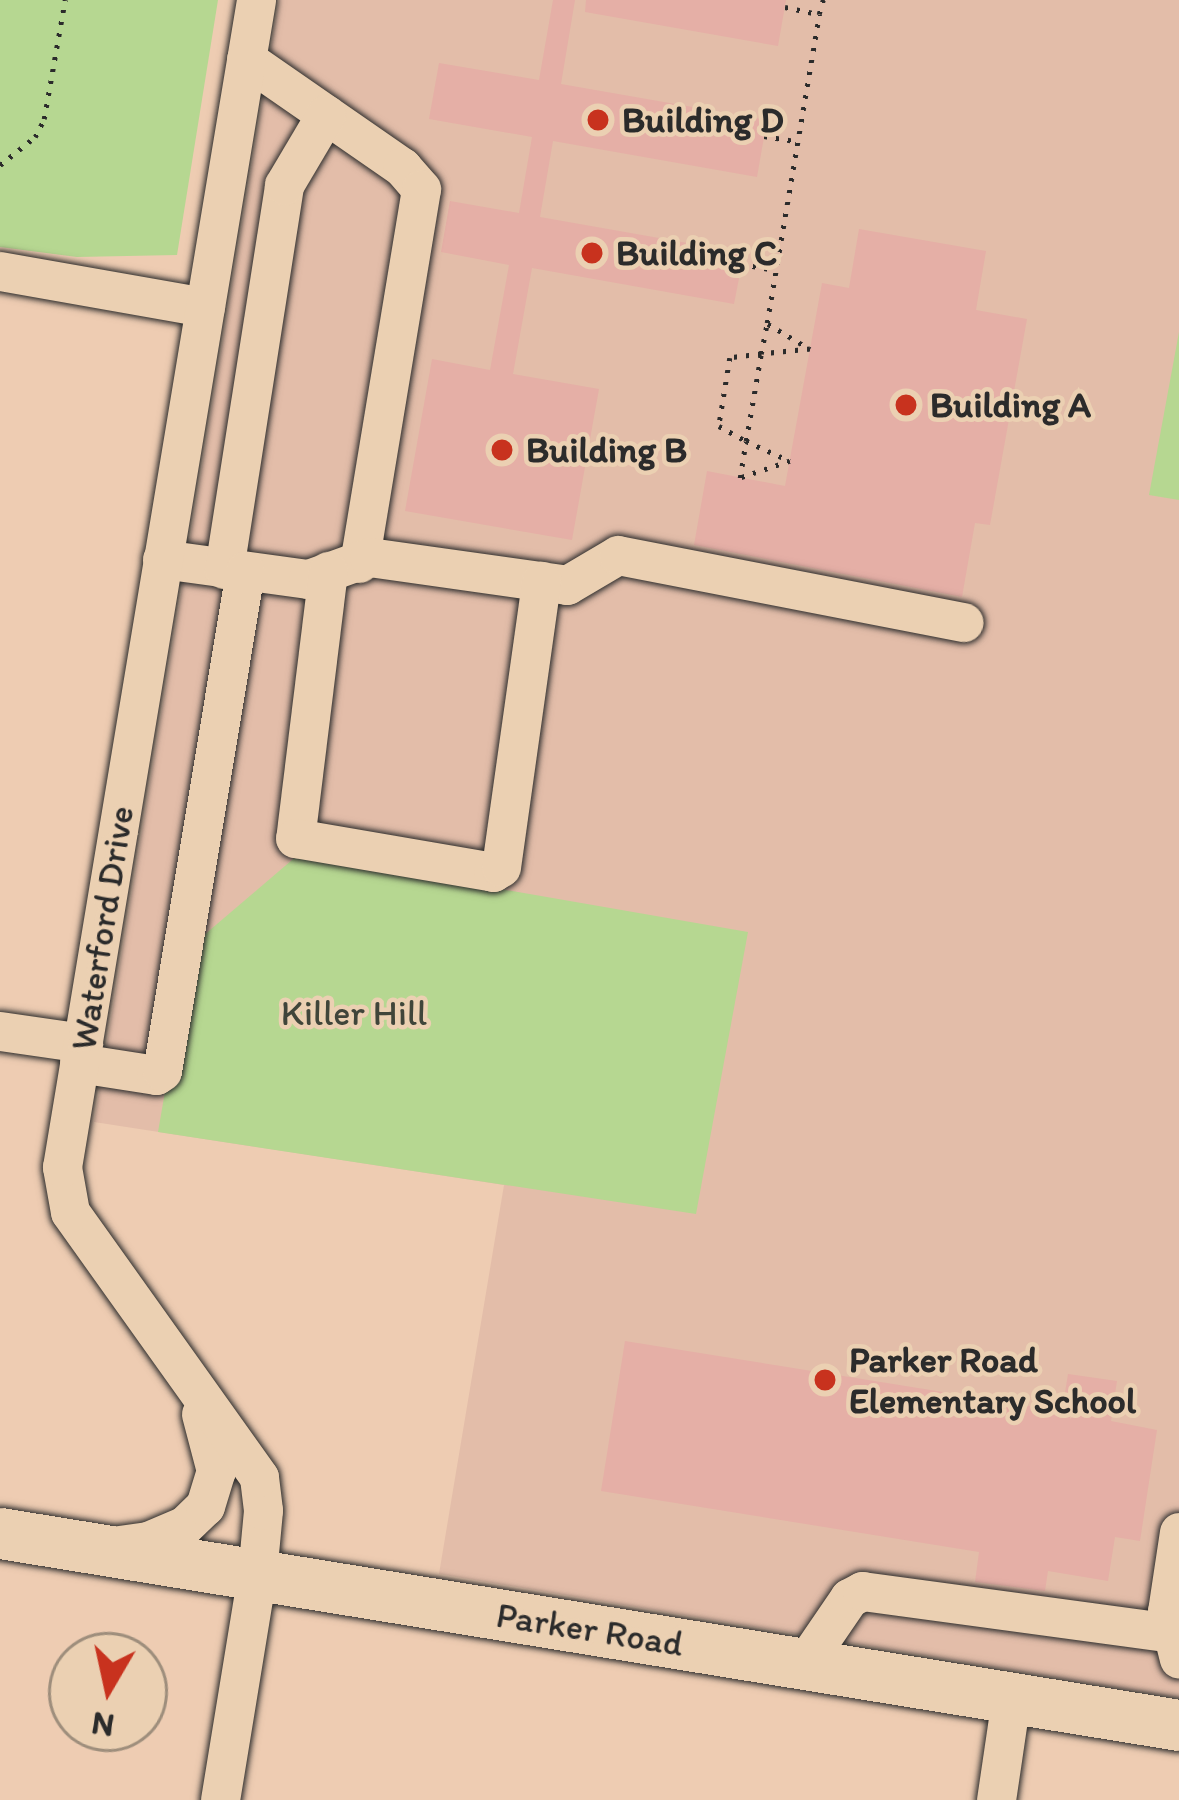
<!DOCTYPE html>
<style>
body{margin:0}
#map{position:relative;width:1179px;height:1800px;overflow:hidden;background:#eeccb2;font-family:Itim,sans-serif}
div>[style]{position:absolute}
.built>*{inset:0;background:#e3bda9}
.green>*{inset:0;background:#b6d791}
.building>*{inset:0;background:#e5afa6}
.path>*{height:4.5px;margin-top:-2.25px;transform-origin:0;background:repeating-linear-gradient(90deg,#2b2b2b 0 3px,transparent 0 12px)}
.roads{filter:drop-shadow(0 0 3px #2b2b2b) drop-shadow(0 0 3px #2b2b2b)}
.minor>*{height:39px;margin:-19.5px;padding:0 19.5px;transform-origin:19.5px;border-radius:19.5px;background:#ebd0b2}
.major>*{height:51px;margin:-25.5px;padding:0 25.5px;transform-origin:25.5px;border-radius:25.5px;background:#ebd0b2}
.dots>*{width:33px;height:33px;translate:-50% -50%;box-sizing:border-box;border:6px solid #ebd0b2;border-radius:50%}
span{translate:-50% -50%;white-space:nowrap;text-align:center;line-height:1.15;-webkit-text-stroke:9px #ebd0b2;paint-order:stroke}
.poi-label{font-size:36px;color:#2b2b2b;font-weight:700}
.left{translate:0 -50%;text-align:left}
.street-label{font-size:36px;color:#2b2b2b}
.park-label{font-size:36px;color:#40453a}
.north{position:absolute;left:48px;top:1632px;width:120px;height:120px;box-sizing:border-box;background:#ebd0b2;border:3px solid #9e8e7c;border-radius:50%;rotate:189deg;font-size:33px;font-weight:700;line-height:48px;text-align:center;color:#2b2b2b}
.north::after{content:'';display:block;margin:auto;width:42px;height:54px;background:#c8321e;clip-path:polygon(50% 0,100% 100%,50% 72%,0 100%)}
</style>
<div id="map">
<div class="built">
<div style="clip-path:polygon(279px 0,1179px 0,1179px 1698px,439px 1574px,504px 1185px,94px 1122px)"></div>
</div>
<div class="green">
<div style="clip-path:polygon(0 0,218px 0,177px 255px,77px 257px,0 247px)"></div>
<div style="clip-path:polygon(1179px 332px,1179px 500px,1149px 495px)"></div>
<div style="clip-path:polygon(299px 854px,748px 932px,696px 1214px,158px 1132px,190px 947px)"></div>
</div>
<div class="building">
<div style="clip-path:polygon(553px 0,575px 0,561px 84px,767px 120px,757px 177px,553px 141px,540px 217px,744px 253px,734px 304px,532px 268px,513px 374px,599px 389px,572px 540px,405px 511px,432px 359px,490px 370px,509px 265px,441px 252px,450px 201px,519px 213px,532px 137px,429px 119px,439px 63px,539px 80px)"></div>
<div style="clip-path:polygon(586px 0,786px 0,778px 46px,585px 12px)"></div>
<div style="clip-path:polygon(859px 229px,986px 251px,976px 310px,1027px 319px,990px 525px,975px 523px,962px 597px,694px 545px,707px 471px,785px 486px,822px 283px,849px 288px)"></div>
<div style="clip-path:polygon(625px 1341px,1062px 1411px,1068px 1374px,1117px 1381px,1111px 1421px,1157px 1430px,1140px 1541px,1115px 1537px,1108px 1581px,1048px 1571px,1045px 1591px,975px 1582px,979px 1552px,601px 1491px)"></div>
</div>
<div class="path">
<div style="left:785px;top:7px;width:35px;rotate:12deg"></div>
<div style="left:764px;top:136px;width:33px;rotate:9deg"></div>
<div style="left:0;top:165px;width:45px;rotate:-38.7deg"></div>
<div style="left:35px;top:137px;width:20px;rotate:-63deg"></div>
<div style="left:44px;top:119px;width:121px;rotate:-80deg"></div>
<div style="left:741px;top:264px;width:35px;rotate:10deg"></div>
<div style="left:768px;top:324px;width:49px;rotate:30.8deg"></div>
<div style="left:810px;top:349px;width:49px;rotate:174.2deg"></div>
<div style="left:761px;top:354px;width:31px;rotate:173deg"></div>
<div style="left:730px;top:358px;width:69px;rotate:99.2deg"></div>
<div style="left:719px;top:426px;width:31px;rotate:29deg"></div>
<div style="left:746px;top:441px;width:48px;rotate:24.4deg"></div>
<div style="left:790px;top:461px;width:53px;rotate:161.2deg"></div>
<div style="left:740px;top:478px;width:37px;rotate:-81deg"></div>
<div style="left:746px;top:441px;width:88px;rotate:-80.2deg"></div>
<div style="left:761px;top:354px;width:32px;rotate:-79deg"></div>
<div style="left:767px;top:323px;width:313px;rotate:-80.4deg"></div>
<div style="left:819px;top:14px;width:15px;rotate:-74deg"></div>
</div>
<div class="roads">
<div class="minor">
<div style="left:246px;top:59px;width:190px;rotate:34.7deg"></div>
<div style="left:402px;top:167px;width:29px;rotate:49deg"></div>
<div style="left:421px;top:189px;width:379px;rotate:99.4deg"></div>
<div style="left:0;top:271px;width:208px;rotate:10deg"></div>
<div style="left:162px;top:559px;width:147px;rotate:7.8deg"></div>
<div style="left:308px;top:579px;width:65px;rotate:-19.8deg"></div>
<div style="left:369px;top:557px;width:200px;rotate:8deg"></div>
<div style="left:567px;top:585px;width:59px;rotate:-30.5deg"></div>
<div style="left:618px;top:555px;width:352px;rotate:11deg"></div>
<div style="left:224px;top:569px;width:389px;rotate:-81.1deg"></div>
<div style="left:284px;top:185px;width:82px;rotate:-59.4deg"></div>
<div style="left:328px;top:571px;width:269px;rotate:97deg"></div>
<div style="left:295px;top:838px;width:201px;rotate:9.7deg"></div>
<div style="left:493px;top:872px;width:9px;rotate:-32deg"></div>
<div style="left:501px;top:867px;width:289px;rotate:-82deg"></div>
<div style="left:0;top:1031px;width:84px;rotate:8.2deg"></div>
<div style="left:79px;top:1063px;width:78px;rotate:8.9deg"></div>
<div style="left:156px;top:1075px;width:7px;rotate:-34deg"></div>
<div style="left:162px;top:1071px;width:507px;rotate:-80.57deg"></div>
<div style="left:1179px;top:1532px;width:80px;rotate:98.6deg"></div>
<div style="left:1167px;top:1611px;width:49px;rotate:76deg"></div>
<div style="left:112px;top:1546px;width:36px;rotate:-8deg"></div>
<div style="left:148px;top:1541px;width:39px;rotate:-23deg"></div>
<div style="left:184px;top:1526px;width:29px;rotate:-44deg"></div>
<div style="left:205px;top:1506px;width:37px;rotate:-73deg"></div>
<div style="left:216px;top:1471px;width:59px;rotate:-104.7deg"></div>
<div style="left:804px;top:1664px;width:80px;rotate:-55.7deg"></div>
<div style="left:849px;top:1598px;width:15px;rotate:-28deg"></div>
<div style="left:862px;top:1591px;width:315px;rotate:7.7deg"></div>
<div style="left:220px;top:1800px;width:229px;rotate:-80.7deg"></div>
<div style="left:257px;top:1574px;width:64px;rotate:-84.6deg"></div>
<div style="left:263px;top:1510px;width:33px;rotate:-97deg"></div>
<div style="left:259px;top:1477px;width:325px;rotate:-125.5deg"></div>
<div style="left:70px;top:1212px;width:46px;rotate:-100.1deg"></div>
<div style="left:62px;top:1167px;width:1183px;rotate:-80.56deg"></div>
<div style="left:996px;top:1800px;width:103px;rotate:-81.6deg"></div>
</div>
<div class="major">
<div style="left:0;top:1533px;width:1195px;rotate:9.25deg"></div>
</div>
</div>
<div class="dots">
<div style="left:598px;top:120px;background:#c8321e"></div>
<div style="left:592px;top:253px;background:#c8321e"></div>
<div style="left:906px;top:405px;background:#c8321e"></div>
<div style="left:502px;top:450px;background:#c8321e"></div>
<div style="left:825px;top:1380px;background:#c8321e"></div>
</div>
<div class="poi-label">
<span class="left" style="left:622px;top:120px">Building D</span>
<span class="left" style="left:616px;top:253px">Building C</span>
<span class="left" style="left:930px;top:405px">Building A</span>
<span class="left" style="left:526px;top:450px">Building B</span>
<span class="left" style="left:849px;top:1380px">Parker Road<br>Elementary School</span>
</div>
<div class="street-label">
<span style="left:102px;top:928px;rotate:-81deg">Waterford Drive</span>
<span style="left:590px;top:1629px;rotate:9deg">Parker Road</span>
</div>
<div class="park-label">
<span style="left:354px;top:1013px">Killer Hill</span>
</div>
<div class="north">N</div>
</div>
